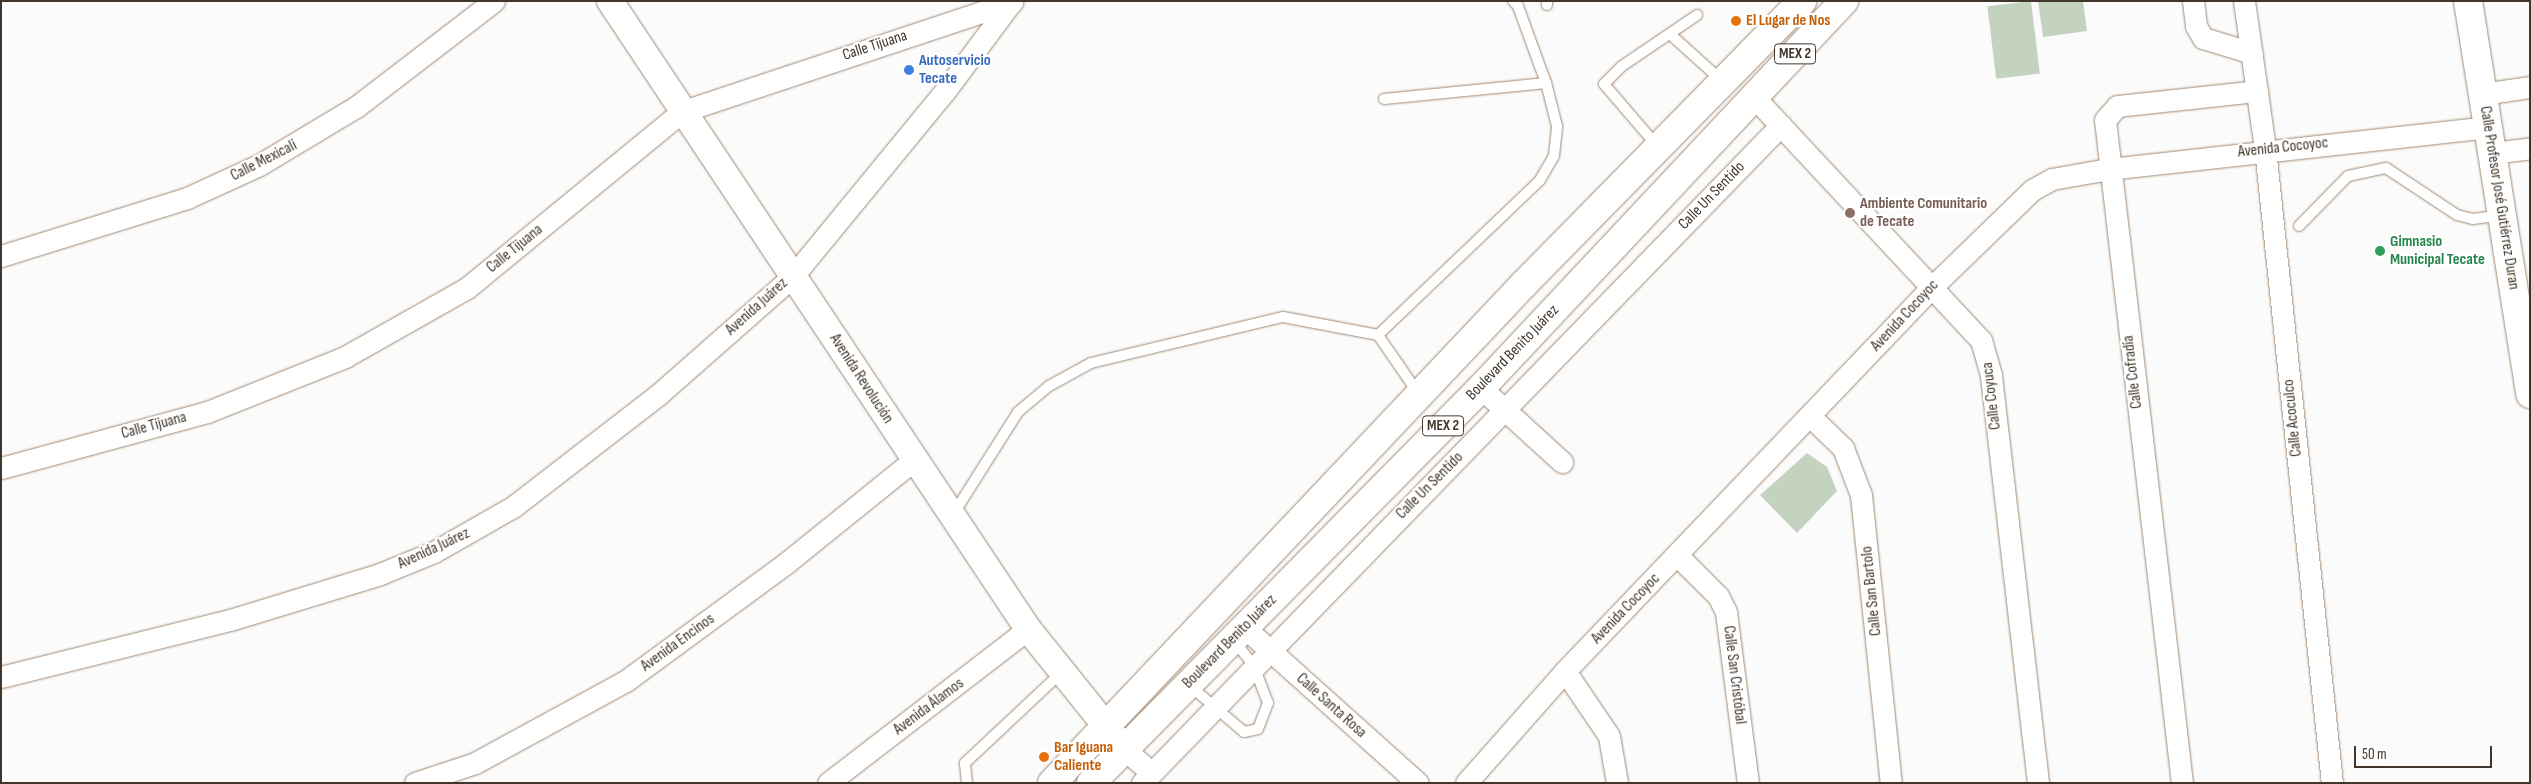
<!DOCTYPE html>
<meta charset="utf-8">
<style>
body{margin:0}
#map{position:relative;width:2531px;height:784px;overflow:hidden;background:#fbfbfb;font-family:"Sofia Sans Condensed",sans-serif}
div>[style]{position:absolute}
.green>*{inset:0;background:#c3d3c0;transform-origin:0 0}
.roads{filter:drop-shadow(0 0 1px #a18770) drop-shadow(0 0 1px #a18770)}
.service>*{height:10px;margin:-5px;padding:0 5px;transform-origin:5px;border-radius:5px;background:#fff}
.minor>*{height:21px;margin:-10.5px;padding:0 10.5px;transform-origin:10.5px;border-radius:10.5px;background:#fff}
.tertiary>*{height:26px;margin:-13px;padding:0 13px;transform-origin:13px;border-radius:13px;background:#fff}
.secondary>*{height:28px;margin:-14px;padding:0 14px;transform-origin:14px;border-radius:14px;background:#fff}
.primary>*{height:28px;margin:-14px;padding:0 14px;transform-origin:14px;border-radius:14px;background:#fff}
.dots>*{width:14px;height:14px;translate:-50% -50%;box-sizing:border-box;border:2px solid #fff;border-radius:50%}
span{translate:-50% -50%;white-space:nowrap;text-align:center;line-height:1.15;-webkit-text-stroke:4.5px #fff;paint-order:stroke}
.shield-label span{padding:1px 4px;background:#fff;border:1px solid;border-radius:4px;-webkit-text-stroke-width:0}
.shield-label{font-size:15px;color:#41362b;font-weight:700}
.food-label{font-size:16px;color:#c56008;font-weight:700}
.left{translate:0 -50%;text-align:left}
.street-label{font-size:16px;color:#41362b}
.shop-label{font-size:16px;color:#366cbe;font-weight:700}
.education-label{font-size:16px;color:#785e54;font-weight:700}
.leisure-label{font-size:16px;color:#27864d;font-weight:700}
.frame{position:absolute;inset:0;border:2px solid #41362b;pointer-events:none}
.scale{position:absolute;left:2354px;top:746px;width:138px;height:22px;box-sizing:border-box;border:2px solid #41362b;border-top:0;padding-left:6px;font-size:15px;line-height:18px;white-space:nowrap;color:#41362b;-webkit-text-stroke:4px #fff;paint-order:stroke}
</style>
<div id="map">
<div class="green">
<div style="left:2031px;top:1px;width:73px;height:44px;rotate:83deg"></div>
<div style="clip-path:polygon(2038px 1px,2083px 1px,2087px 31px,2043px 37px)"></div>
<div style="clip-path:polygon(1807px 453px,1827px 467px,1837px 491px,1797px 533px,1760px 495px)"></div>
</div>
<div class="roads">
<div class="service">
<div style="left:1547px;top:5px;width:4px;rotate:-90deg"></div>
<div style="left:1670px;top:34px;width:69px;rotate:42deg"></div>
<div style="left:1384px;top:99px;width:163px;rotate:-5.6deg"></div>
<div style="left:1658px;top:147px;width:83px;rotate:-130.6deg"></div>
<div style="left:1604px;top:84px;width:25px;rotate:-45deg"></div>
<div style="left:1622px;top:66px;width:91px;rotate:-34.2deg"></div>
<div style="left:2299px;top:226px;width:70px;rotate:-45.6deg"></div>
<div style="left:2348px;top:176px;width:39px;rotate:-12deg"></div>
<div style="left:2386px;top:168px;width:85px;rotate:33.5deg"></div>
<div style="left:2457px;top:215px;width:16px;rotate:14deg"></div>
<div style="left:2473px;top:219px;width:28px;rotate:-8deg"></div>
<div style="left:1378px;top:335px;width:224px;rotate:-43.7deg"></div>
<div style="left:1540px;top:180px;width:28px;rotate:-60deg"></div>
<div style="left:1554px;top:156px;width:30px;rotate:-84deg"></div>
<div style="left:1557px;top:126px;width:44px;rotate:-104.3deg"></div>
<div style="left:1546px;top:83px;width:82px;rotate:-110deg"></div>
<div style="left:1518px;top:6px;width:7px;rotate:-135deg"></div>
<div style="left:954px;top:513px;width:120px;rotate:-57.6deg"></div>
<div style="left:1018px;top:412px;width:40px;rotate:-40deg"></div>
<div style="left:1049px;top:386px;width:48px;rotate:-28.7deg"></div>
<div style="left:1091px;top:363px;width:197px;rotate:-13.5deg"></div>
<div style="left:1283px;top:317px;width:97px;rotate:10.7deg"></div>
<div style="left:1378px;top:335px;width:70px;rotate:55.4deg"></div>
<div style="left:1189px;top:685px;width:72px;rotate:40.5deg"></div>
<div style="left:1244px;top:732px;width:14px;rotate:-12deg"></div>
<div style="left:1258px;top:729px;width:28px;rotate:-69deg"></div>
<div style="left:1268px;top:703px;width:40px;rotate:-111deg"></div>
<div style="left:1254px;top:666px;width:33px;rotate:-128deg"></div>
<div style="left:967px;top:783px;width:20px;rotate:-96deg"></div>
<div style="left:965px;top:763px;width:132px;rotate:-43.2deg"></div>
</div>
<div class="minor">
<div style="left:2193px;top:1px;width:25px;rotate:83deg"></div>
<div style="left:2196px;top:26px;width:14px;rotate:60deg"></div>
<div style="left:2203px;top:38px;width:51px;rotate:17deg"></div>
<div style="left:2244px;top:1px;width:149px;rotate:81.9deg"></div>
<div style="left:2265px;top:149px;width:638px;rotate:83.97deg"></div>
<div style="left:2482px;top:94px;width:49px;rotate:-8.3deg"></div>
<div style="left:1755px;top:98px;width:331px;rotate:47deg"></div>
<div style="left:1981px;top:340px;width:37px;rotate:74deg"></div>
<div style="left:1991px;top:376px;width:410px;rotate:83.4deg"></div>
<div style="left:2492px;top:153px;width:38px;rotate:-7deg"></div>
<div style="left:1px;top:256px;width:195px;rotate:-17.3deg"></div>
<div style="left:187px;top:198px;width:79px;rotate:-24.6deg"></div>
<div style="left:259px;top:165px;width:113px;rotate:-30.9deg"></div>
<div style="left:356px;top:107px;width:174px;rotate:-37.5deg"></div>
<div style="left:1481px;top:388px;width:110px;rotate:42.4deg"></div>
<div style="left:1811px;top:417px;width:45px;rotate:44.1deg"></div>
<div style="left:1843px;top:448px;width:50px;rotate:69deg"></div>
<div style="left:1861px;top:495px;width:290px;rotate:84.1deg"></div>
<div style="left:1px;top:468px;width:213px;rotate:-15.2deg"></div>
<div style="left:207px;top:412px;width:149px;rotate:-21.7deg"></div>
<div style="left:345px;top:357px;width:140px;rotate:-29.5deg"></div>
<div style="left:467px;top:288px;width:277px;rotate:-39.4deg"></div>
<div style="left:681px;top:112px;width:349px;rotate:-18.4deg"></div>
<div style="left:1678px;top:556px;width:57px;rotate:45deg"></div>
<div style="left:1718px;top:596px;width:18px;rotate:63deg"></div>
<div style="left:1726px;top:612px;width:172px;rotate:82.7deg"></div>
<div style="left:1245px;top:628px;width:232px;rotate:41.9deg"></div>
<div style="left:1565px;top:671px;width:78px;rotate:55.9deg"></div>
<div style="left:1609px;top:736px;width:48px;rotate:80.3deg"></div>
<div style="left:1px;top:677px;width:236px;rotate:-14deg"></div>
<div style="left:230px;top:620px;width:157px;rotate:-17deg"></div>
<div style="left:380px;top:574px;width:58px;rotate:-22.2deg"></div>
<div style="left:434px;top:552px;width:91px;rotate:-29.7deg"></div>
<div style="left:513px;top:507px;width:183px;rotate:-37.7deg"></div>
<div style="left:658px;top:395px;width:180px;rotate:-41.4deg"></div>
<div style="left:793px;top:276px;width:239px;rotate:-50.6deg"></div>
<div style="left:945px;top:91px;width:112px;rotate:-53.3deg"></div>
<div style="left:1123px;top:748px;width:38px;rotate:41deg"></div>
<div style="left:415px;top:783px;width:63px;rotate:-18.4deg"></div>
<div style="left:475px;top:763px;width:173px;rotate:-28.6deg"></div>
<div style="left:627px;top:680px;width:196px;rotate:-36.3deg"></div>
<div style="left:785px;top:564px;width:166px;rotate:-38.9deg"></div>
<div style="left:828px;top:783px;width:252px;rotate:-37.6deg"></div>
<div style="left:1142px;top:783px;width:917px;rotate:-45.84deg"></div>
<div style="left:1466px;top:783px;width:149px;rotate:-48.5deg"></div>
<div style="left:1565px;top:671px;width:531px;rotate:-46.3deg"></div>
<div style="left:1932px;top:287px;width:139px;rotate:-44.1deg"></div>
<div style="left:2032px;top:190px;width:23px;rotate:-29deg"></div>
<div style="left:2052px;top:179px;width:58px;rotate:-10deg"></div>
<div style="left:2109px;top:169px;width:381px;rotate:-6.3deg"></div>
<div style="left:2182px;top:783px;width:667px;rotate:-96.62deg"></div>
<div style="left:2105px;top:120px;width:18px;rotate:-49deg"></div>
<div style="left:2117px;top:106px;width:141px;rotate:-6.1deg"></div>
</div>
<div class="tertiary">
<div style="left:610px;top:1px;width:754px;rotate:56.35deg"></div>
<div style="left:1028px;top:629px;width:145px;rotate:51.2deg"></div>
</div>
<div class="secondary">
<div style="left:2468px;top:1px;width:398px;rotate:81deg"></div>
</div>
<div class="primary">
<div style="left:1052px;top:783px;width:687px;rotate:-46.59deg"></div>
<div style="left:1524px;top:284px;width:397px;rotate:-45.5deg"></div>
<div style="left:1091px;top:783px;width:555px;rotate:-45.36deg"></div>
<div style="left:1481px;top:388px;width:531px;rotate:-46.83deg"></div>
</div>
</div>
<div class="dots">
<div style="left:1736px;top:21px;background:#e8710a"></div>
<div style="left:909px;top:70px;background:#3f7fe0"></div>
<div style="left:1850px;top:213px;background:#8d6e63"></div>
<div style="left:2380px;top:251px;background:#2e9e5b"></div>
<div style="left:1044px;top:757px;background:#e8710a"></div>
</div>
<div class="shield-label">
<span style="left:1795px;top:54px">MEX 2</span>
<span style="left:1443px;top:426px">MEX 2</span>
</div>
<div class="food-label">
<span class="left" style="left:1746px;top:21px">El Lugar de Nos</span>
<span class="left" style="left:1054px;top:757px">Bar Iguana<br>Caliente</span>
</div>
<div class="street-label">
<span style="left:875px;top:46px;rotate:-18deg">Calle Tijuana</span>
<span style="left:2283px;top:148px;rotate:-6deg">Avenida Cocoyoc</span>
<span style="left:264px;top:161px;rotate:-27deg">Calle Mexicali</span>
<span style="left:1712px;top:196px;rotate:-46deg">Calle Un Sentido</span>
<span style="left:2499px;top:198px;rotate:81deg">Calle Profesor José Gutiérrez Duran</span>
<span style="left:515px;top:249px;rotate:-39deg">Calle Tijuana</span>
<span style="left:757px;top:307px;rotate:-42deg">Avenida Juárez</span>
<span style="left:1905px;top:316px;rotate:-47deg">Avenida Cocoyoc</span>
<span style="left:1513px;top:353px;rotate:-46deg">Boulevard Benito Juárez</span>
<span style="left:2133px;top:372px;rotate:-97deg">Calle Cofradía</span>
<span style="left:861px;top:379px;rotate:57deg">Avenida Revolución</span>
<span style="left:1992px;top:396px;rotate:-97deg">Calle Coyuca</span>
<span style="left:2293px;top:418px;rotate:-96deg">Calle Acoculco</span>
<span style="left:154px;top:426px;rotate:-15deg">Calle Tijuana</span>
<span style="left:1430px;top:486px;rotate:-45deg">Calle Un Sentido</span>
<span style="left:434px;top:549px;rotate:-25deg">Avenida Juárez</span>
<span style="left:1872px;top:591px;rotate:-96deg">Calle San Bartolo</span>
<span style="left:1626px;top:609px;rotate:-46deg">Avenida Cocoyoc</span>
<span style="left:1230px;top:642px;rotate:-45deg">Boulevard Benito Juárez</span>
<span style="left:678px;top:643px;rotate:-36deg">Avenida Encinos</span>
<span style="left:1734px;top:675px;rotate:83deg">Calle San Cristóbal</span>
<span style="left:1331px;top:706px;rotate:42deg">Calle Santa Rosa</span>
<span style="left:929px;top:707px;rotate:-37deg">Avenida Álamos</span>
</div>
<div class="shop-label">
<span class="left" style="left:919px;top:70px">Autoservicio<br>Tecate</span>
</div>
<div class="education-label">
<span class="left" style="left:1860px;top:213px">Ambiente Comunitario<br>de Tecate</span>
</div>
<div class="leisure-label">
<span class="left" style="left:2390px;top:251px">Gimnasio<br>Municipal Tecate</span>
</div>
<div class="frame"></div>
<div class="scale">50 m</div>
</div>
